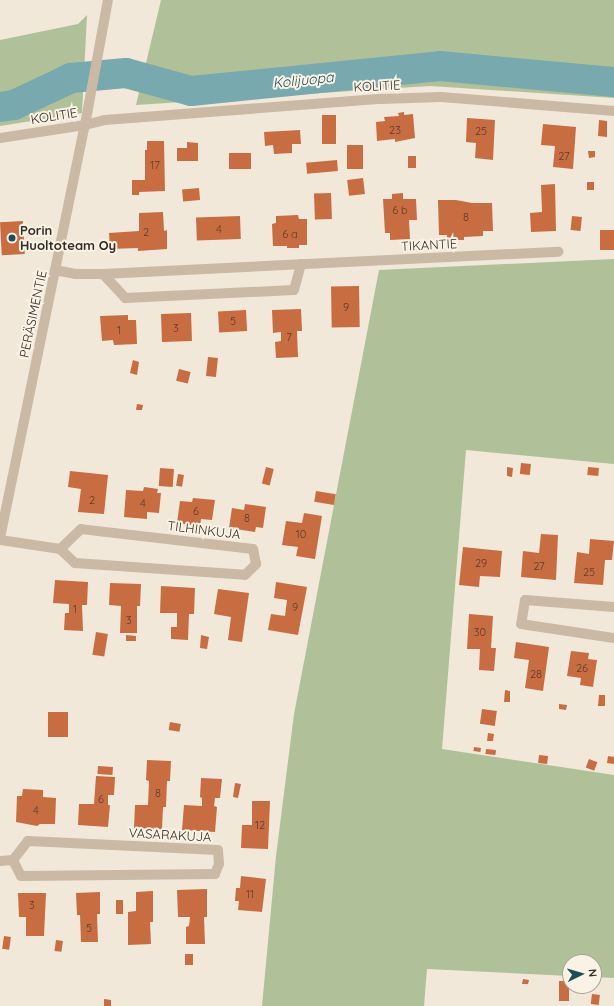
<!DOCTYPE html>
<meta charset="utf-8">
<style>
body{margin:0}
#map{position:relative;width:614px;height:1006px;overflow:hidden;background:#f2e8d9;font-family:Quicksand,sans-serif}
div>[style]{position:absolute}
.green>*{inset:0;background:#b0c199}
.river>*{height:30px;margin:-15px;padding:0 15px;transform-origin:15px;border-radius:15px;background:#78a9af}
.building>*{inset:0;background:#c86c41;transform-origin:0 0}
.street>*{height:10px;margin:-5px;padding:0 5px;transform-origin:5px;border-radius:5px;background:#cab9a5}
.dots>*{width:11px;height:11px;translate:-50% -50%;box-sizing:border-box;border:2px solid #f9f2e5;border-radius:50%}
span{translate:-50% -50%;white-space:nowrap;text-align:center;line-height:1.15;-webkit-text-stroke:4px #f9f2e5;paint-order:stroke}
.number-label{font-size:11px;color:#5a3c2d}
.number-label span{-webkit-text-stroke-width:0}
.street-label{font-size:13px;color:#352c26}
.poi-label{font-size:13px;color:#352c26;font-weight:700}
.left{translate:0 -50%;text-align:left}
.water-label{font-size:14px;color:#1b4f58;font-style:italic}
.north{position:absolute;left:562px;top:954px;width:40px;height:40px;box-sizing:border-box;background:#f9f2e5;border:1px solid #aba399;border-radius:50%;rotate:85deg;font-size:11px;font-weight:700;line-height:16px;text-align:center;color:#352c26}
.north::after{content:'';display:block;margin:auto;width:14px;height:18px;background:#1b4f58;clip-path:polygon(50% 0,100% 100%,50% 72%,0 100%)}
</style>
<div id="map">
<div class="green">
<div style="clip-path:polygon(161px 0,614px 0,614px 98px,430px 86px,136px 105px)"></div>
<div style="clip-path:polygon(87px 15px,82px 113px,0 126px,0 40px,78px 24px)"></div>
<div style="clip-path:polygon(614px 259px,614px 464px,466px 450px,442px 749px,614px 775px,614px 978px,594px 977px,594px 962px,570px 962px,570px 976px,427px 969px,424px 1006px,262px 1006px,276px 856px,294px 714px,379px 270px)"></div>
</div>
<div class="river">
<div style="left:0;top:107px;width:14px;rotate:-8deg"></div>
<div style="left:14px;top:105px;width:63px;rotate:-25.3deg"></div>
<div style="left:71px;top:78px;width:55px;rotate:-5.2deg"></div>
<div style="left:126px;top:73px;width:67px;rotate:15.5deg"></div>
<div style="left:191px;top:91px;width:250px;rotate:-5.7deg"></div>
<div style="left:440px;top:66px;width:175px;rotate:5.3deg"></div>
</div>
<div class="building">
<div style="clip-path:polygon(404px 112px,404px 115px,413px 114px,415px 138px,395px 142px,395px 139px,377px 141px,376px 122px,385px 121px,384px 117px,399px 116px,398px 113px)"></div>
<div style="left:322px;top:115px;width:14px;height:29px"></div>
<div style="clip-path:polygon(467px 118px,495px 120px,493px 160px,475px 158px,476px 143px,466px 142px)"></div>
<div style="clip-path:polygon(599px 120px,607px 121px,607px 137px,598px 136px)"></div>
<div style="clip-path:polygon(543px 124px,576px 127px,573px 169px,553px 167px,555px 146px,541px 145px)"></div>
<div style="clip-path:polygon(300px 130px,301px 144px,292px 144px,292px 153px,274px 154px,273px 145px,265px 146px,264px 132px)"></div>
<div style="clip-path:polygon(147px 141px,164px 141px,165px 191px,139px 192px,139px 195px,132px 195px,132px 180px,145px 180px,145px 150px,147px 150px)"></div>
<div style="clip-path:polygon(187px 142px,198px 143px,198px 161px,177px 161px,177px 148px,187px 148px)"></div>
<div style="left:347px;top:145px;width:16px;height:24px"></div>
<div style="clip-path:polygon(588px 151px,595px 151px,595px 157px,589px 158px)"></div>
<div style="left:251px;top:153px;width:16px;height:22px;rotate:90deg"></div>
<div style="left:408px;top:156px;width:8px;height:12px"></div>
<div style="left:337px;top:160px;width:11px;height:31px;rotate:85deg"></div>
<div style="left:363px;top:178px;width:16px;height:16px;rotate:83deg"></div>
<div style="left:594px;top:182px;width:8px;height:7px;rotate:90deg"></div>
<div style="clip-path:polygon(555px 184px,556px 231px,531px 232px,530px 213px,542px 212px,541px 185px)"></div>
<div style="left:199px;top:188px;width:12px;height:17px;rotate:85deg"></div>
<div style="left:331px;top:193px;width:26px;height:17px;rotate:88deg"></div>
<div style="clip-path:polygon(403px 193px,403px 199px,416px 199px,417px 220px,409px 220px,410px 239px,390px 240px,390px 233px,385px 233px,383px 199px,392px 199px,392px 194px)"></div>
<div style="clip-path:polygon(438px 200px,456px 200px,472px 203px,492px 203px,493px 231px,483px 231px,483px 236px,464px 237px,464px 240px,447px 240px,447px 235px,439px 235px)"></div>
<div style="clip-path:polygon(163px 212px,164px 231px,167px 230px,167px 249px,138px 251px,138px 248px,110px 249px,109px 233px,139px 231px,139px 213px)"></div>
<div style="clip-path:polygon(298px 215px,299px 219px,307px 219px,307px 245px,299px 245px,299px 248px,287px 248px,287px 246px,273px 246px,272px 224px,276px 223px,276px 216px)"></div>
<div style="left:240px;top:216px;width:23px;height:44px;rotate:88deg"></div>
<div style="left:572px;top:216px;width:10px;height:14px;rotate:6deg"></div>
<div style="left:23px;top:221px;width:33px;height:23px;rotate:87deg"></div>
<div style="left:600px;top:230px;width:14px;height:20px"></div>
<div style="left:359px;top:286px;width:41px;height:28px;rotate:89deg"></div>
<div style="clip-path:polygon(301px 309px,302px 331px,297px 331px,298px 357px,276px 358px,275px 342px,281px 341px,281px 332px,273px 333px,272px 310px)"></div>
<div style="left:246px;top:310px;width:21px;height:28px;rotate:87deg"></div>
<div style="left:191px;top:313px;width:28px;height:30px;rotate:88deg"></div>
<div style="clip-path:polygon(128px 315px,128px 320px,136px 320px,137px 344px,114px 345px,113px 340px,102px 341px,100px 316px)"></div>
<div style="left:208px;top:357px;width:10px;height:19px;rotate:6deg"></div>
<div style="clip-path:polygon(133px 360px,139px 362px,137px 375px,130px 373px)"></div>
<div style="left:179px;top:369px;width:12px;height:12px;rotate:14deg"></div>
<div style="clip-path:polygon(137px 404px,143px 405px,142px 410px,136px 410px)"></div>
<div style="left:521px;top:463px;width:10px;height:11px;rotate:6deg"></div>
<div style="left:266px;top:467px;width:8px;height:17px;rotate:14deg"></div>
<div style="clip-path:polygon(507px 467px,513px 468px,512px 477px,507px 476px)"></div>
<div style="left:588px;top:467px;width:11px;height:8px;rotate:5deg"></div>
<div style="left:160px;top:468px;width:14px;height:18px;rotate:4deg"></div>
<div style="clip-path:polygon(70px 471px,108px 475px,104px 514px,78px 512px,81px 489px,68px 487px)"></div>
<div style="left:178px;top:474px;width:6px;height:12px;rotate:9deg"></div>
<div style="clip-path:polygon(144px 487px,158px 489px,157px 493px,161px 493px,159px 513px,147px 512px,147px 519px,124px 517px,126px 490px,143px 491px)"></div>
<div style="left:316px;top:491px;width:20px;height:11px;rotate:9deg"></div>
<div style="clip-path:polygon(193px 498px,215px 500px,212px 520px,201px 519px,200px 526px,177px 523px,180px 501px,192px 502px)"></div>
<div style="clip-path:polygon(245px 504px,266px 507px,263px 528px,256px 527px,255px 532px,229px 528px,232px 508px,244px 510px)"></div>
<div style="clip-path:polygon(304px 513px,322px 516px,315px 559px,296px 556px,298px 547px,282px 545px,286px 521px,302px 523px)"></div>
<div style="clip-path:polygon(541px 534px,558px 535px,556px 580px,521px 577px,523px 551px,539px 553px)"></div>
<div style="clip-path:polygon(590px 539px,614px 541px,612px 560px,605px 560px,603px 585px,574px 583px,577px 552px,589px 554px)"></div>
<div style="clip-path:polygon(463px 547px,502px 551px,500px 577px,480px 576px,479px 587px,459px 585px)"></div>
<div style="clip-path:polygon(55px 580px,88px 582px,87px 605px,82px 605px,83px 631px,64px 630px,65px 613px,69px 613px,69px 604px,53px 603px)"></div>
<div style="clip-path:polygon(276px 582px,307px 587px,298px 635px,268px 630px,271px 614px,285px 616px,287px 600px,274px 598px)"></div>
<div style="clip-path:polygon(110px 583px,141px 584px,140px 606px,137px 606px,137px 633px,120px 633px,121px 606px,109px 605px)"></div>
<div style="clip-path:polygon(161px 586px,195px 588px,194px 614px,189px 614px,188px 640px,171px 639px,171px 627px,177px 627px,177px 613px,160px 613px)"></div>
<div style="clip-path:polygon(218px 589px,249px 593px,242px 642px,228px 640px,231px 617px,214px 614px)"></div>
<div style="clip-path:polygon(469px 614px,493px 616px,491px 648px,496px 648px,494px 671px,479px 670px,480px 649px,467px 649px)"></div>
<div style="left:96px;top:632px;width:12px;height:23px;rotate:9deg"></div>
<div style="clip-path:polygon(126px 635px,136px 636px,136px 641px,126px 641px)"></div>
<div style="clip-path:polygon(201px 635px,209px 637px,207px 649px,200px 648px)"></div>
<div style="clip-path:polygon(516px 642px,549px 647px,543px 691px,525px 688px,529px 660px,514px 658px)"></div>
<div style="clip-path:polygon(571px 651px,589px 653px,588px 659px,597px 660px,593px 687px,580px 685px,581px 678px,567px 676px)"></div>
<div style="clip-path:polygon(505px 690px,510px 691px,510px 702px,504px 702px)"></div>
<div style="clip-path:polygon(599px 695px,605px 695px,605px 706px,598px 706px)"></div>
<div style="clip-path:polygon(559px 704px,567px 705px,566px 710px,559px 709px)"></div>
<div style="left:482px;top:709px;width:15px;height:15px;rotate:8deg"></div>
<div style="left:48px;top:712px;width:20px;height:25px"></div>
<div style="left:170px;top:722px;width:11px;height:8px;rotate:10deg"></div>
<div style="clip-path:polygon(488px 733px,494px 734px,493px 741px,487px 741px)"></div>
<div style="left:474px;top:747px;width:7px;height:4px;rotate:8deg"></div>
<div style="left:486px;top:749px;width:10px;height:5px;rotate:6deg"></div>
<div style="left:539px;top:755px;width:9px;height:8px;rotate:6deg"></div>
<div style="clip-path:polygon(608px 756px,614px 757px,614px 764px,607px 763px)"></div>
<div style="left:589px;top:759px;width:9px;height:9px;rotate:21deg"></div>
<div style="clip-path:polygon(147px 760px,171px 761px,170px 781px,167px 781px,166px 807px,163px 807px,162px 829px,134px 828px,135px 805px,148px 805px,149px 781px,146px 780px)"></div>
<div style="left:98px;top:766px;width:15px;height:8px;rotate:4deg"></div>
<div style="clip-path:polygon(96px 776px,115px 777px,114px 795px,108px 795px,108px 805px,110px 805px,108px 827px,78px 825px,79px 804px,94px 804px)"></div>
<div style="clip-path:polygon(201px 778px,222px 779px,220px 798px,215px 798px,214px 806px,217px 807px,215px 832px,182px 830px,184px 805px,202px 806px,202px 798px,200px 797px)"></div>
<div style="clip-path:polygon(235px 783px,241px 784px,238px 798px,233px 797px)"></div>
<div style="clip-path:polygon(23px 789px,43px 790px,43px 797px,56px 798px,55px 824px,40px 824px,37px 826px,16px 822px,17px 796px,22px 796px)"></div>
<div style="clip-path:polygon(252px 801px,270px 801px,268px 849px,241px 848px,242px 825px,252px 825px)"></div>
<div style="clip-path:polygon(241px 876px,266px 879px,262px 912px,238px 910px,239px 901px,235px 901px,236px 888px,240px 888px)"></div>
<div style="clip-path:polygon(207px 889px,207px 917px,204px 917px,205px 944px,186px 944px,186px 927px,189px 926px,190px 917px,178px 917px,177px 890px)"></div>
<div style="clip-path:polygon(153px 891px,153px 922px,150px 922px,151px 944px,128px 945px,128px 912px,136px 911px,136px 892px)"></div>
<div style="clip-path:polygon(100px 892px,100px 914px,97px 914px,98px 942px,81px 942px,80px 915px,77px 915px,76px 893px)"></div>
<div style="clip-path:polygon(18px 893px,46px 893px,44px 936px,26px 936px,26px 917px,19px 917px)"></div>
<div style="left:116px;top:900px;width:7px;height:14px"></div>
<div style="left:4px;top:936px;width:7px;height:13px;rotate:8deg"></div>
<div style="left:56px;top:940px;width:7px;height:11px;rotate:8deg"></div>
<div style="left:185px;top:954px;width:8px;height:11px"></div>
<div style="clip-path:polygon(523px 979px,529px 980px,528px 984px,522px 984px)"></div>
<div style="left:559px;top:981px;width:10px;height:20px"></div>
<div style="left:592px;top:994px;width:8px;height:10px;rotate:7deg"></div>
<div style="clip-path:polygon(104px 999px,111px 1000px,111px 1006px,104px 1006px)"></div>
</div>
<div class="street">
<div style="left:0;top:138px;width:86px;rotate:-8.7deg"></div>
<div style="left:85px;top:125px;width:21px;rotate:-14deg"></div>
<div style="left:105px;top:120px;width:277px;rotate:-4.4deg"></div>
<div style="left:381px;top:99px;width:60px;rotate:-1.9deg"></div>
<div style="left:441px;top:97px;width:174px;rotate:4.6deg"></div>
<div style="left:55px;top:270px;width:21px;rotate:11deg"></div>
<div style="left:76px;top:274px;width:27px"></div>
<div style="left:103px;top:274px;width:456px;rotate:-2.8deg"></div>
<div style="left:103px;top:274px;width:33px;rotate:47deg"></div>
<div style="left:125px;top:298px;width:169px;rotate:-2.7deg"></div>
<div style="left:294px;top:290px;width:27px;rotate:-75deg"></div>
<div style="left:0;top:538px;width:422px;rotate:-78.4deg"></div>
<div style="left:85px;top:125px;width:127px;rotate:-79.6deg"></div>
<div style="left:0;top:540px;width:61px;rotate:8.5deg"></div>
<div style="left:60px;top:549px;width:21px;rotate:43deg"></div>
<div style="left:75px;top:563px;width:170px;rotate:4deg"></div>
<div style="left:245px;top:575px;width:16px;rotate:-45deg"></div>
<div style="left:256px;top:564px;width:15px;rotate:-101deg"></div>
<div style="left:253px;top:549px;width:173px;rotate:-173.4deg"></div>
<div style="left:81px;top:529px;width:29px;rotate:136deg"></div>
<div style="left:614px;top:607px;width:89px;rotate:-175.5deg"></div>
<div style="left:525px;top:600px;width:24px;rotate:99deg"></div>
<div style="left:521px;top:624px;width:94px;rotate:8.6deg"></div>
<div style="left:28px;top:841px;width:190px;rotate:2.7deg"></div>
<div style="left:218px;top:850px;width:14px;rotate:86deg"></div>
<div style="left:219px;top:864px;width:11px;rotate:112deg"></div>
<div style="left:215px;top:874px;width:194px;rotate:179.4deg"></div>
<div style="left:21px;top:876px;width:18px;rotate:-117deg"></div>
<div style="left:13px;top:860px;width:24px;rotate:-52deg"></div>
<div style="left:0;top:861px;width:13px;rotate:-4deg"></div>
</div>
<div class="dots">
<div style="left:12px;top:238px;background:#1b4f58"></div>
</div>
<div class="number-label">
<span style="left:395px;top:130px">23</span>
<span style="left:481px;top:131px">25</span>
<span style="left:564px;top:156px">27</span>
<span style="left:155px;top:165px">17</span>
<span style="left:400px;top:210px">6 b</span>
<span style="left:466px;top:217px">8</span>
<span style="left:219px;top:229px">4</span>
<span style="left:146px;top:232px">2</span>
<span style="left:290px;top:234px">6 a</span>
<span style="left:346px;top:307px">9</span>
<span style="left:233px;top:321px">5</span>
<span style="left:176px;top:328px">3</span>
<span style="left:119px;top:330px">1</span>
<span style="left:289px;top:337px">7</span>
<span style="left:92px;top:500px">2</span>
<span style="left:143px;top:503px">4</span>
<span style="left:196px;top:511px">6</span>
<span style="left:247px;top:518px">8</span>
<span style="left:301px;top:534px">10</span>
<span style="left:481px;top:563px">29</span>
<span style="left:539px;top:566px">27</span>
<span style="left:589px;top:572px">25</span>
<span style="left:295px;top:607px">9</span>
<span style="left:75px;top:609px">1</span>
<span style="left:129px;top:620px">3</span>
<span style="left:480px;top:632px">30</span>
<span style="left:582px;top:668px">26</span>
<span style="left:536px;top:674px">28</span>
<span style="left:158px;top:793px">8</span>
<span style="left:101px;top:799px">6</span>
<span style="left:36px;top:810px">4</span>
<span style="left:260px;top:825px">12</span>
<span style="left:250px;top:894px">11</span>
<span style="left:32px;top:905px">3</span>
<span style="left:89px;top:928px">5</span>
</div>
<div class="street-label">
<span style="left:377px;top:86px;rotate:-3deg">KOLITIE</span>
<span style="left:54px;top:116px;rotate:-9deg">KOLITIE</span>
<span style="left:429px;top:245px;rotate:-3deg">TIKANTIE</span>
<span style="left:33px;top:314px;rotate:-78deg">PERÄSIMENTIE</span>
<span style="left:204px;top:530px;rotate:7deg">TILHINKUJA</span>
<span style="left:170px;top:835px;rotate:3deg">VASARAKUJA</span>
</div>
<div class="poi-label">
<span class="left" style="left:20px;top:238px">Porin<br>Huoltoteam Oy</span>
</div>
<div class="water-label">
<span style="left:303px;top:80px;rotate:-6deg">Kolijuopa</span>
</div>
<div class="north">N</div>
</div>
